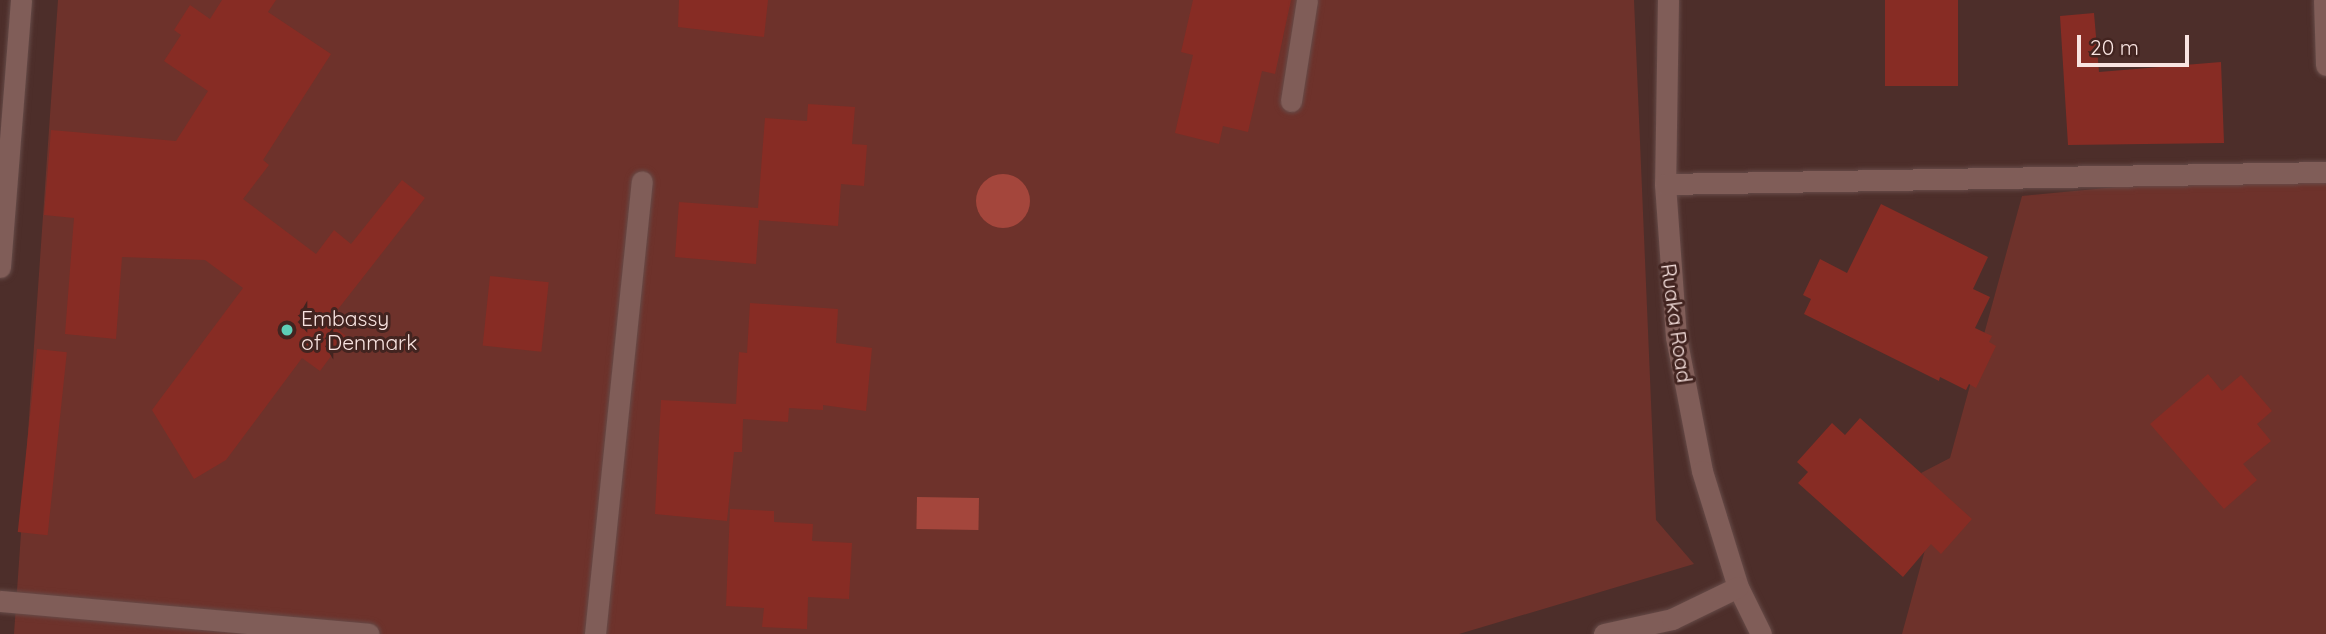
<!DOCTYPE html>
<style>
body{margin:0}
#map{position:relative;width:2326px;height:634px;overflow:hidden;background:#4d2e2a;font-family:Quicksand,sans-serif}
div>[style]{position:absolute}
.green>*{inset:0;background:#6e322b}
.water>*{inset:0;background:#a4463c;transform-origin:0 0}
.round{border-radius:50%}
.building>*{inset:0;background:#872c24;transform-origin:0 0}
.roads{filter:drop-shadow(0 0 2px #664b48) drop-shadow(0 0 2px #664b48)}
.minor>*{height:21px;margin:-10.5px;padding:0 10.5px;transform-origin:10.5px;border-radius:10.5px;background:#805d58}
.dots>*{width:19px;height:19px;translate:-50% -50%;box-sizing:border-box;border:4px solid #422420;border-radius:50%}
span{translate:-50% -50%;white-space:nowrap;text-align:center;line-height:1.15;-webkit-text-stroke:6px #422420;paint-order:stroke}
.poi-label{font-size:21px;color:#f9e4e1}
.left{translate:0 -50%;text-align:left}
.street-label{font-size:21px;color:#f9e4e1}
.scale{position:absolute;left:2077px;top:35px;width:112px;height:32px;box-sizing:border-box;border:4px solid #f9e4e1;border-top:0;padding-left:9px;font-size:21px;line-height:24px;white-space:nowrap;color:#f9e4e1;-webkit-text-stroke:5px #422420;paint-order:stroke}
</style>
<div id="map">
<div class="green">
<div style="clip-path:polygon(58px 0,1634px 0,1656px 520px,1694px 564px,1459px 634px,14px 634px)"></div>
<div style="clip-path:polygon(2326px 167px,2326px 634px,1902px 634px,1940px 495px,1921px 473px,1950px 458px,2022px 196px)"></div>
</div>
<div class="water">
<div class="round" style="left:976px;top:174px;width:54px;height:54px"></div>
<div style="left:917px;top:497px;width:62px;height:32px;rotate:1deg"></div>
</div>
<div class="building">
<div style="clip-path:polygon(222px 0,276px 0,268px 12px,331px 54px,263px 160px,269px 165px,243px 199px,316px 254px,334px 230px,351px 244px,402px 180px,425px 198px,328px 322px,346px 336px,320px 371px,302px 358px,226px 460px,194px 479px,152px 410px,243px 288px,205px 260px,122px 257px,116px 339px,65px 334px,74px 218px,44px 215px,51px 130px,176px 141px,208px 91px,164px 61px,181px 35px,174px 30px,190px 5px,210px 19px)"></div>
<div style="clip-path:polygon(679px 0,768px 0,764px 37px,678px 27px)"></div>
<div style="clip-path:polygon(1193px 0,1291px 0,1275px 74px,1262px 71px,1248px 132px,1223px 126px,1219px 144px,1175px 133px,1193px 55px,1181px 52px)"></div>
<div style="left:1885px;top:0;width:73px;height:86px"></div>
<div style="clip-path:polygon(2094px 13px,2099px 72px,2221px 62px,2224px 143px,2068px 145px,2060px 16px)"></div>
<div style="clip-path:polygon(808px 104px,855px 107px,852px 144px,867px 145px,864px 186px,841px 184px,838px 226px,759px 220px,756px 264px,675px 257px,679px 202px,758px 208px,765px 118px,807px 121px)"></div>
<div style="clip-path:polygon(1881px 204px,1988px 257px,1973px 289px,1990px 297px,1975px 328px,1992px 336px,1989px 342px,1996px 346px,1976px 388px,1969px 384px,1966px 390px,1940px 377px,1939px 381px,1804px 314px,1811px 299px,1803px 295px,1820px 259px,1847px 273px)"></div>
<div style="left:490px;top:276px;width:59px;height:70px;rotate:6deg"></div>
<div style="clip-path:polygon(750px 303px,838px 309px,836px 343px,872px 348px,866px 411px,823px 405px,823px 410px,789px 408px,788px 422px,743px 419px,742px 452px,734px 452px,727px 521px,655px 514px,661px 400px,736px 404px,739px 352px,747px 353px)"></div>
<div style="left:37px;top:349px;width:30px;height:184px;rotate:6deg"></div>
<div style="clip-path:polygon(2208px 374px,2222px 391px,2241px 375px,2272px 411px,2257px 424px,2271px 441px,2243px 464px,2257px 480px,2224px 509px,2150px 424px)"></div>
<div style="clip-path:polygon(1860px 418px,1972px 519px,1941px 554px,1931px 544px,1903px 577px,1798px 483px,1808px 472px,1797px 462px,1832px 423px,1845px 435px)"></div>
<div style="clip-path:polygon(730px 509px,774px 511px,774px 522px,813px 524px,812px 541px,852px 543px,849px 599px,808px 597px,807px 629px,762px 627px,764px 608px,726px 606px)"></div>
</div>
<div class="roads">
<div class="minor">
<div style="left:1668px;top:0;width:184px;rotate:90.9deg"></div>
<div style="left:1665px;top:184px;width:153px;rotate:85.9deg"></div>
<div style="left:1676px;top:337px;width:136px;rotate:79deg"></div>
<div style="left:1702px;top:471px;width:121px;rotate:72.8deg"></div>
<div style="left:1738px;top:587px;width:52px;rotate:63.9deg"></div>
<div style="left:2324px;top:0;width:65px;rotate:88.2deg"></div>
<div style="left:1291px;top:101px;width:102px;rotate:-81deg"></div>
<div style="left:1665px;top:184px;width:661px;rotate:-1.04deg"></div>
<div style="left:0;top:267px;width:268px;rotate:-85.5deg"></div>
<div style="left:0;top:601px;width:370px;rotate:5.1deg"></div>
<div style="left:595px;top:634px;width:455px;rotate:-84.1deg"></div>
<div style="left:1604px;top:634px;width:70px;rotate:-12.4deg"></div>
<div style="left:1672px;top:619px;width:73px;rotate:-25.9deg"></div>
</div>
</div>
<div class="dots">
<div style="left:287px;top:330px;background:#5eceb7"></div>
</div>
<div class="poi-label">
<span class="left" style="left:301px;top:330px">Embassy<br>of Denmark</span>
</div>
<div class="street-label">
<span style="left:1677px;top:323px;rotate:82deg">Ruaka Road</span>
</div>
<div class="scale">20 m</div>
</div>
